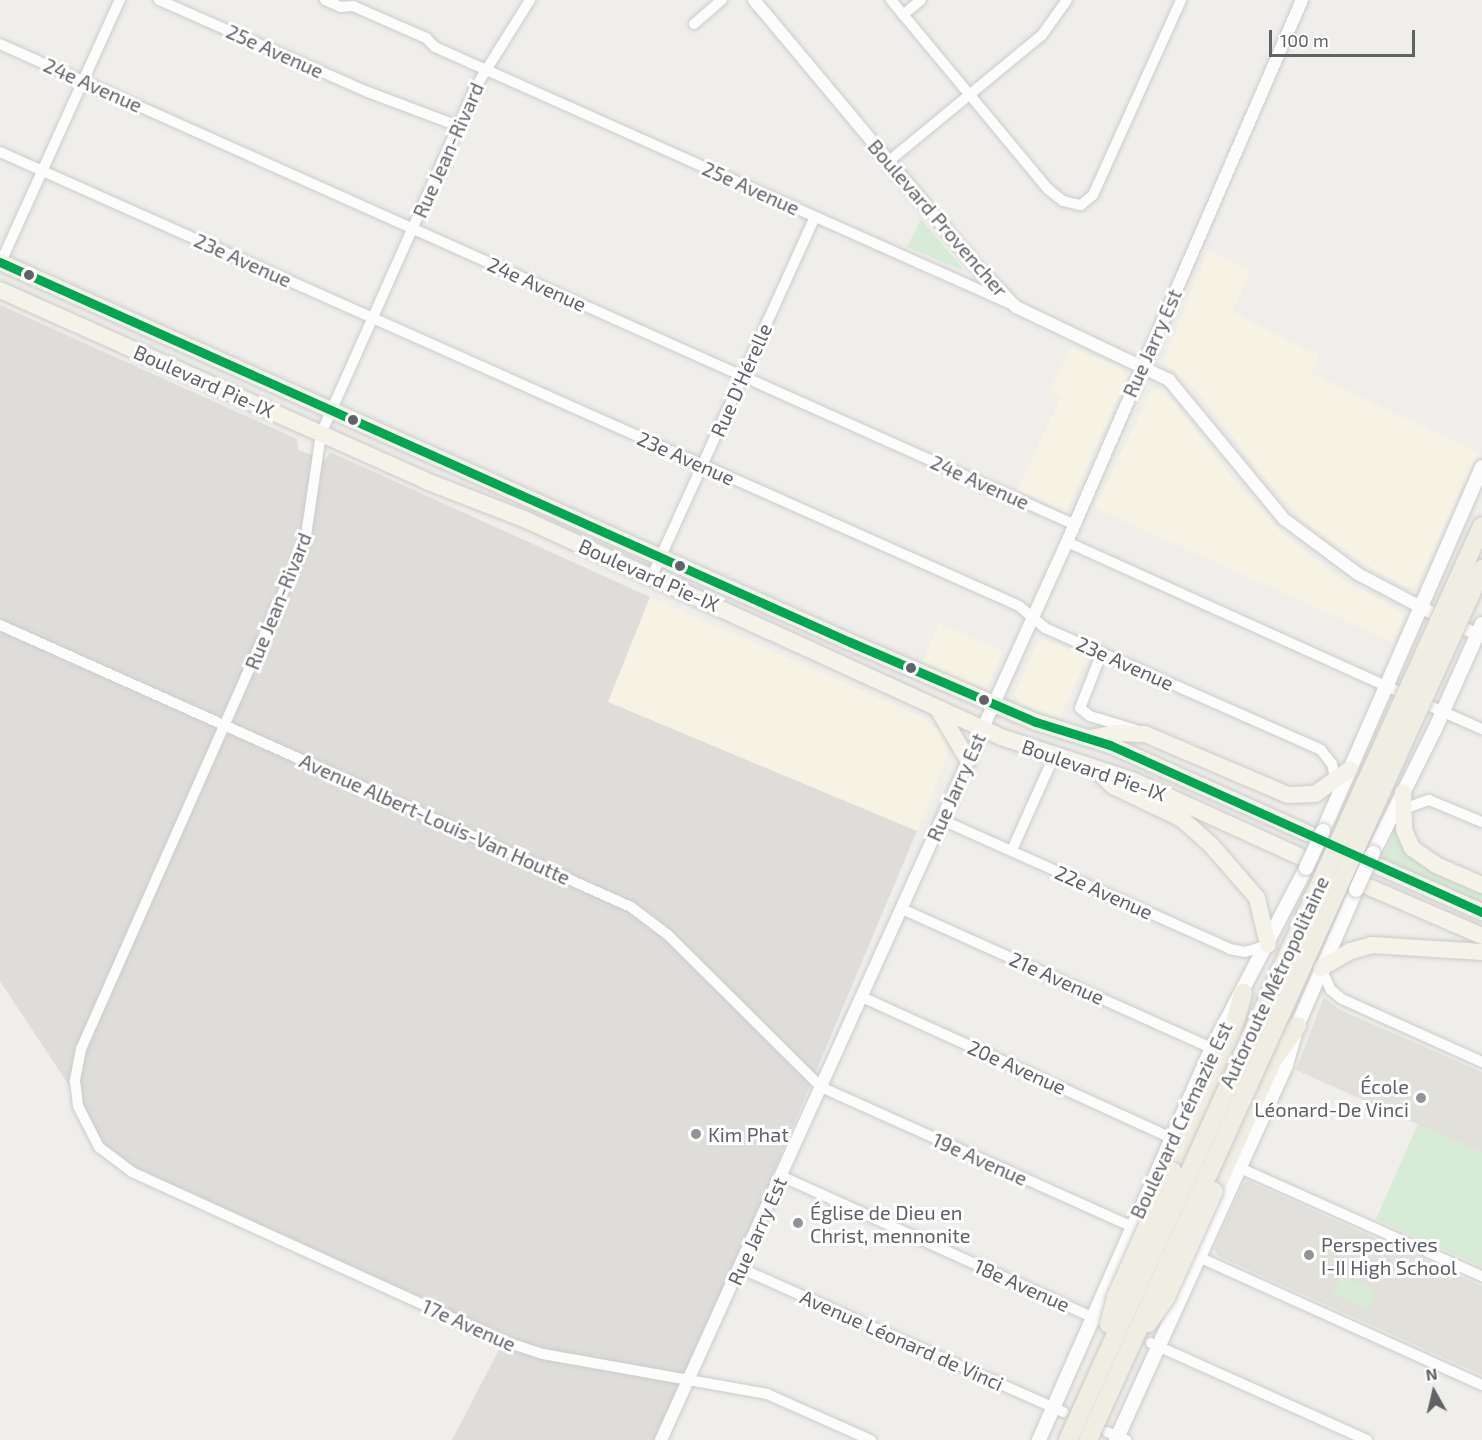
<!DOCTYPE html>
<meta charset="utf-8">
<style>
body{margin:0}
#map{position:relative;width:1482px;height:1440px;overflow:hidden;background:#efeeea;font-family:"Exo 2",sans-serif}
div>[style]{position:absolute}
.commercial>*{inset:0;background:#f7f3e4;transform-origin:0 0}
.industrial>*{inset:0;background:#dfddda}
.education>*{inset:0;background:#e2e0da}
.green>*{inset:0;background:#d8ebd6;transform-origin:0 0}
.roads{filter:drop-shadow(0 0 2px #cbcccc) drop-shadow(0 0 2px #cbcccc)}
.minor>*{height:10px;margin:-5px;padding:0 5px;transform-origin:5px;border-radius:5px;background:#fdfcfc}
.tertiary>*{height:12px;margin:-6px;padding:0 6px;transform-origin:6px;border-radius:6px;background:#fdfcfc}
.secondary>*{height:14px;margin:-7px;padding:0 7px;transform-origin:7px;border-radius:7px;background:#fdfcfc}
.primary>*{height:16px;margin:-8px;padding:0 8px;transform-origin:8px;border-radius:8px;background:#f4f2e9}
.motorway>*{height:18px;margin:-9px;padding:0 9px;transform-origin:9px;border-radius:9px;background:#f0ede3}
.bridges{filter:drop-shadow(0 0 2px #cacacb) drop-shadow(0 0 2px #cacacb)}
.secondary-bridge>*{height:14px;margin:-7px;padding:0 7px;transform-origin:7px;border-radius:7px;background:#fdfcfc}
.motorway-bridge>*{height:18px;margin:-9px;padding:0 9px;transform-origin:9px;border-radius:9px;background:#f0ede3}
.bus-1>*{height:9px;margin:-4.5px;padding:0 4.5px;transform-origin:4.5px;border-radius:4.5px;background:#00a651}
.dots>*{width:16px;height:16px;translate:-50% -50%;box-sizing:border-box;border:3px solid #fff;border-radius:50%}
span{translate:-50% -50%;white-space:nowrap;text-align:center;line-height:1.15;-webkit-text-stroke:6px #fff;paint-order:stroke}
.street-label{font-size:20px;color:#5f6368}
.poi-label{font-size:20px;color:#5f6368}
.right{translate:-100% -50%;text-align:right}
.left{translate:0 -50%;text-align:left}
.north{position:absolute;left:1404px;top:1362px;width:60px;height:60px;-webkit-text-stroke:4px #fff;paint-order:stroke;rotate:352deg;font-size:16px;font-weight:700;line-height:24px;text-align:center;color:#5f6368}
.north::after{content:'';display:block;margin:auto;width:21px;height:27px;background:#5f6368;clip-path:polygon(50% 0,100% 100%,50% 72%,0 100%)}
.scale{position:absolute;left:1269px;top:30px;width:146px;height:27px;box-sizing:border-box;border:3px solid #5f6368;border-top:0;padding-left:8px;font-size:18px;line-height:21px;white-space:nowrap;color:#5f6368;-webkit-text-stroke:4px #fff;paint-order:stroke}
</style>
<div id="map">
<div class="commercial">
<div style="clip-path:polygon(1208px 251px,1251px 270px,1232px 312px,1319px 355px,1311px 373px,1478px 453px,1416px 587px,1407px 587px,1366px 565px,1303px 520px,1253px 464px,1197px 390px,1163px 362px)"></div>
<div style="clip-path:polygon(1072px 347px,1122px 369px,1127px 378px,1066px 512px,1018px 490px,1061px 396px,1050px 390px)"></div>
<div style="clip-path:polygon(1152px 389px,1161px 390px,1174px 402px,1233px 479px,1282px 533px,1338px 577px,1402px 612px,1404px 618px,1392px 642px,1095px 508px)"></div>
<div style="clip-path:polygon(650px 597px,921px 717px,946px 735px,947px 756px,917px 831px,608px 702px)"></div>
<div style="left:939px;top:623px;width:70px;height:43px;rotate:24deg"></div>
<div style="clip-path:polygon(1045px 639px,1087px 658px,1059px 719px,1018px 702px,1015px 694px,1038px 642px)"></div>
</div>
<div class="industrial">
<div style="clip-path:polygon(0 305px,297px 439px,298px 450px,326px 460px,330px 452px,650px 597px,608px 702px,917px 831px,661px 1440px,452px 1440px,503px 1342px,146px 1179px,94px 1140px,76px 1096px,0 981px)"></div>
</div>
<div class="education">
<div style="clip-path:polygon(1324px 997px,1340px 1010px,1482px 1072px,1482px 1153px,1296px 1070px)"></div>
<div style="clip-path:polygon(1248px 1181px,1482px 1286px,1482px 1375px,1218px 1256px,1214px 1249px,1243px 1184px)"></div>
</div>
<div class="green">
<div style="clip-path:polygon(921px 219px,962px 268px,962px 270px,907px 247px)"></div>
<div style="clip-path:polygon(1396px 827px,1482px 891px,1482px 904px,1383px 858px)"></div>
<div style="clip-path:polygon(1418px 1124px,1482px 1153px,1482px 1267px,1376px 1219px)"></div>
<div style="left:1341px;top:1276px;width:38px;height:20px;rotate:23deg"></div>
</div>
<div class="roads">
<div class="minor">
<div style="left:159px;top:0;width:228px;rotate:23.8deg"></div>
<div style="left:368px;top:92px;width:96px;rotate:20.7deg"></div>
<div style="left:325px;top:0;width:17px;rotate:24deg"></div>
<div style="left:341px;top:7px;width:12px;rotate:-5deg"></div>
<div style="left:353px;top:6px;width:80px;rotate:23.7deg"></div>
<div style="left:426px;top:38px;width:13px;rotate:45deg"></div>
<div style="left:435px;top:47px;width:633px;rotate:24.05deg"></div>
<div style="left:530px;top:0;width:104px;rotate:122deg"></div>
<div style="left:475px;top:88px;width:379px;rotate:114deg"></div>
<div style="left:321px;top:434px;width:110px;rotate:98.4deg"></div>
<div style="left:305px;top:543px;width:553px;rotate:113.88deg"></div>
<div style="left:81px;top:1049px;width:33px;rotate:101deg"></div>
<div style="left:75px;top:1081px;width:25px;rotate:83deg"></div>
<div style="left:78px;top:1106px;width:46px;rotate:62.9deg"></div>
<div style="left:99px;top:1147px;width:41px;rotate:37.1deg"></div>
<div style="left:132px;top:1172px;width:408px;rotate:24.5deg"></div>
<div style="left:503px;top:1341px;width:42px;rotate:18deg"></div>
<div style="left:543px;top:1354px;width:228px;rotate:10.1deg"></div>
<div style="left:767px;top:1394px;width:114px;rotate:23.9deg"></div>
<div style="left:891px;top:0;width:246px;rotate:50.3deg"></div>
<div style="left:1048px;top:189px;width:19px;rotate:39deg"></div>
<div style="left:1063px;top:201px;width:18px;rotate:13deg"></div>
<div style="left:1081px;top:205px;width:16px;rotate:-40deg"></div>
<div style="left:1093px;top:195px;width:214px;rotate:-65.7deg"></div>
<div style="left:903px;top:15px;width:23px;rotate:-40deg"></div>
<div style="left:694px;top:24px;width:37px;rotate:-41deg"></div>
<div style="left:0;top:44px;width:1175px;rotate:24.1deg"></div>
<div style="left:0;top:152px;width:1116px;rotate:24.01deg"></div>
<div style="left:1019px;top:606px;width:34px;rotate:40deg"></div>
<div style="left:1045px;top:628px;width:302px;rotate:23.8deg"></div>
<div style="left:1321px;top:750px;width:18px;rotate:52deg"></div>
<div style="left:1332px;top:764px;width:18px;rotate:77deg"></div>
<div style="left:889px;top:161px;width:198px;rotate:-39.5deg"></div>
<div style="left:1042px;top:35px;width:43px;rotate:-54.5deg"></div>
<div style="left:0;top:264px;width:290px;rotate:-65.6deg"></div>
<div style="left:1067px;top:542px;width:362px;rotate:24.3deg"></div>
<div style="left:652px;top:576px;width:394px;rotate:-65.6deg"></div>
<div style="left:0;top:625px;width:691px;rotate:24.08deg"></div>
<div style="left:631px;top:907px;width:46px;rotate:37.1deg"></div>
<div style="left:668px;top:935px;width:216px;rotate:44.8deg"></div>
<div style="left:821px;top:1087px;width:349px;rotate:24.2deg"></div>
<div style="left:1102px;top:652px;width:60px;rotate:111.4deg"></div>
<div style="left:1080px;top:708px;width:13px;rotate:39deg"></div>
<div style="left:1090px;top:716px;width:48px;rotate:16.9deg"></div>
<div style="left:1430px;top:706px;width:57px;rotate:23.9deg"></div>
<div style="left:1401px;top:810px;width:30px;rotate:-20deg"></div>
<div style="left:1429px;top:800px;width:57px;rotate:22.5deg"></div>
<div style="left:942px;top:820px;width:316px;rotate:24.1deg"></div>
<div style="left:1230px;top:949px;width:15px;rotate:11deg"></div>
<div style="left:1245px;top:952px;width:24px;rotate:-17deg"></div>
<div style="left:1012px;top:850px;width:103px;rotate:-65.9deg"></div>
<div style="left:902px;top:909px;width:340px;rotate:24.2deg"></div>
<div style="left:1321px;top:968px;width:24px;rotate:66deg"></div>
<div style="left:1331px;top:990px;width:14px;rotate:39deg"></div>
<div style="left:1342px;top:999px;width:154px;rotate:24.2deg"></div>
<div style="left:862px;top:997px;width:341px;rotate:24.5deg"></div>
<div style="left:1240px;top:1168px;width:265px;rotate:24.1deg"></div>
<div style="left:781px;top:1176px;width:348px;rotate:24.4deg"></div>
<div style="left:1192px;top:1254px;width:318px;rotate:24.3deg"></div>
<div style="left:740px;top:1268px;width:354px;rotate:24deg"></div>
<div style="left:1151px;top:1343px;width:237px;rotate:24.2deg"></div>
<div style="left:1107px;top:1432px;width:21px;rotate:23deg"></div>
</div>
<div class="tertiary">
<div style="left:754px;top:0;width:352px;rotate:50.1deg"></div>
<div style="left:980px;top:270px;width:52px;rotate:45.8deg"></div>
<div style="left:1016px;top:307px;width:170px;rotate:25.5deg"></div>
<div style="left:1169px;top:380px;width:180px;rotate:50.4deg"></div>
<div style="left:1284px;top:519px;width:92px;rotate:36.6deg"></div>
<div style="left:1358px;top:574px;width:84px;rotate:27.8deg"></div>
<div style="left:1465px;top:629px;width:18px;rotate:22deg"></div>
<div style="left:661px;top:1440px;width:986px;rotate:-65.67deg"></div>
<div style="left:1067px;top:542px;width:591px;rotate:-66.56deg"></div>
</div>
<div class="secondary">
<div style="left:1323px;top:831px;width:397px;rotate:-66.4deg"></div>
<div style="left:1373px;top:853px;width:139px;rotate:-63.4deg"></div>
<div style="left:1435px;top:729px;width:115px;rotate:-65.9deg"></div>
<div style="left:1039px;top:1440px;width:428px;rotate:-66.2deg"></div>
<div style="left:1212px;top:1048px;width:203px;rotate:-62.4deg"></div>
<div style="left:1116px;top:1440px;width:412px;rotate:-65.6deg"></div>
<div style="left:1286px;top:1065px;width:41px;rotate:-74.2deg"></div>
<div style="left:1297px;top:1026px;width:148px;rotate:-66.5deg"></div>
</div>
<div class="primary">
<div style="left:0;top:262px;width:931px;rotate:24.09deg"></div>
<div style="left:850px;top:642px;width:202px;rotate:23.3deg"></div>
<div style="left:1036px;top:722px;width:77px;rotate:17.3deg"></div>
<div style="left:1110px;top:745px;width:218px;rotate:24.1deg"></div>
<div style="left:0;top:290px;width:467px;rotate:24.1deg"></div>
<div style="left:426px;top:481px;width:105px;rotate:21.2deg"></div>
<div style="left:524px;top:519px;width:524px;rotate:24.56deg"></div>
<div style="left:1001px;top:737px;width:138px;rotate:18.2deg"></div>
<div style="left:1132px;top:780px;width:183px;rotate:24.5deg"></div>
<div style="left:938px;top:709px;width:59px;rotate:59.5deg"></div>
<div style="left:1091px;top:738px;width:24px;rotate:-12deg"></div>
<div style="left:1114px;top:733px;width:31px;rotate:2deg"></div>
<div style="left:1145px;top:734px;width:155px;rotate:23.1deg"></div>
<div style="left:1288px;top:795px;width:27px;rotate:-2deg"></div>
<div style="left:1315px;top:794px;width:43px;rotate:-35.5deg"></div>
<div style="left:1098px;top:771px;width:21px;rotate:45deg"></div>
<div style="left:1113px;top:786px;width:76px;rotate:25.6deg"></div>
<div style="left:1182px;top:819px;width:39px;rotate:42deg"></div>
<div style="left:1211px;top:845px;width:70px;rotate:49deg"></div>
<div style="left:1257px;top:898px;width:48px;rotate:76.8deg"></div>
<div style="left:1403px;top:792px;width:38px;rotate:88deg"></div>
<div style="left:1404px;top:830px;width:20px;rotate:66deg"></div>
<div style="left:1412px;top:848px;width:29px;rotate:35deg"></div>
<div style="left:1436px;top:865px;width:50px;rotate:23.5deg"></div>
<div style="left:1378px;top:866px;width:114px;rotate:23.9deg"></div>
<div style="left:1369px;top:887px;width:123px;rotate:23.4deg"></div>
<div style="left:1321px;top:968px;width:34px;rotate:-30deg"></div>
<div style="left:1351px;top:951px;width:22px;rotate:-16deg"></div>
<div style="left:1372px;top:945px;width:110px;rotate:3.6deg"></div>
</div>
<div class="motorway">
<div style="left:1172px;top:1171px;width:142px;rotate:-66deg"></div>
<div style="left:1230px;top:1041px;width:50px;rotate:-74.8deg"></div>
<div style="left:1214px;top:1191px;width:144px;rotate:-65.8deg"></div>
<div style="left:1273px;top:1060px;width:42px;rotate:-54.8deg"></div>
</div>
</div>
<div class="bridges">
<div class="secondary-bridge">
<div style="left:1306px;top:868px;width:41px;rotate:-65.3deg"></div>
<div style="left:1356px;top:890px;width:41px;rotate:-65.3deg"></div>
</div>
<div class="motorway-bridge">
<div style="left:1148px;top:1323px;width:32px;rotate:-55deg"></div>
<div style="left:1166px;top:1297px;width:116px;rotate:-65.6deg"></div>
<div style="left:1109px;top:1324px;width:28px;rotate:-75deg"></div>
<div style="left:1116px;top:1297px;width:138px;rotate:-66deg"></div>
<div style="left:1068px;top:1440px;width:1003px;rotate:-65.63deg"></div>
<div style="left:1088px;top:1440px;width:956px;rotate:-65.66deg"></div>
</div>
</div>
<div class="bus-1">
<div style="left:0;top:262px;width:931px;rotate:24.09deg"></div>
<div style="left:850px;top:642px;width:202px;rotate:23.3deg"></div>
<div style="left:1036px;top:722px;width:77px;rotate:17.3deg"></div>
<div style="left:1110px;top:745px;width:408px;rotate:24.2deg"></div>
</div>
<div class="dots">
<div style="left:29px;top:275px;background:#5f6368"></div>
<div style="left:353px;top:420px;background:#5f6368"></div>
<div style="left:680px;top:566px;background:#5f6368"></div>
<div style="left:911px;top:668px;background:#5f6368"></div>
<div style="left:984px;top:700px;background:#5f6368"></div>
<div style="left:1421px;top:1098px;background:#919496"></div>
<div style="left:696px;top:1134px;background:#919496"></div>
<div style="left:798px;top:1223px;background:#919496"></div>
<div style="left:1309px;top:1255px;background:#919496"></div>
</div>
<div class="street-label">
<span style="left:275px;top:51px;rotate:24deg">25e Avenue</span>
<span style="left:93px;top:85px;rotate:24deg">24e Avenue</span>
<span style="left:448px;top:150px;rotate:-66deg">Rue Jean-Rivard</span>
<span style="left:751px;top:188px;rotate:24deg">25e Avenue</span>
<span style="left:938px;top:218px;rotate:49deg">Boulevard Provencher</span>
<span style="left:243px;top:260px;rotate:24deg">23e Avenue</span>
<span style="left:537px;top:284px;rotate:24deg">24e Avenue</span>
<span style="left:1152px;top:343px;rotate:-66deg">Rue Jarry Est</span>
<span style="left:741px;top:380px;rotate:-66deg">Rue D'Hérelle</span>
<span style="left:204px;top:381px;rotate:24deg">Boulevard Pie-IX</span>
<span style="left:686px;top:458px;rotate:24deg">23e Avenue</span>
<span style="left:980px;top:482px;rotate:24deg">24e Avenue</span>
<span style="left:649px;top:575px;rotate:24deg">Boulevard Pie-IX</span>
<span style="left:278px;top:601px;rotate:-68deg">Rue Jean-Rivard</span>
<span style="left:1125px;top:663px;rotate:24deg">23e Avenue</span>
<span style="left:1094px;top:770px;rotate:19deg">Boulevard Pie-IX</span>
<span style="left:956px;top:787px;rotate:-66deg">Rue Jarry Est</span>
<span style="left:435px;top:819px;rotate:24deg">Avenue Albert-Louis-Van Houtte</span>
<span style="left:1104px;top:892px;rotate:24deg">22e Avenue</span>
<span style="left:1057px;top:978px;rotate:24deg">21e Avenue</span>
<span style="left:1274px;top:982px;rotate:-65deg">Autoroute Métropolitaine</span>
<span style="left:1017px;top:1067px;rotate:24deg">20e Avenue</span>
<span style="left:1181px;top:1120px;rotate:-65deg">Boulevard Crémazie Est</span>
<span style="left:980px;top:1159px;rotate:24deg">19e Avenue</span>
<span style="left:757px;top:1231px;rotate:-66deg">Rue Jarry Est</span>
<span style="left:1022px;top:1285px;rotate:24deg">18e Avenue</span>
<span style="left:469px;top:1325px;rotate:24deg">17e Avenue</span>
<span style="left:902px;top:1340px;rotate:24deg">Avenue Léonard de Vinci</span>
</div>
<div class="poi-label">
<span class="right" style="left:1409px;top:1098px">École<br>Léonard-De Vinci</span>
<span class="left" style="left:708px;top:1134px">Kim Phat</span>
<span class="left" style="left:810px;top:1224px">Église de Dieu en<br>Christ, mennonite</span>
<span class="left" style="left:1321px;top:1256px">Perspectives<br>I-II High School</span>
</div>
<div class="north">N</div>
<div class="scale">100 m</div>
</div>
